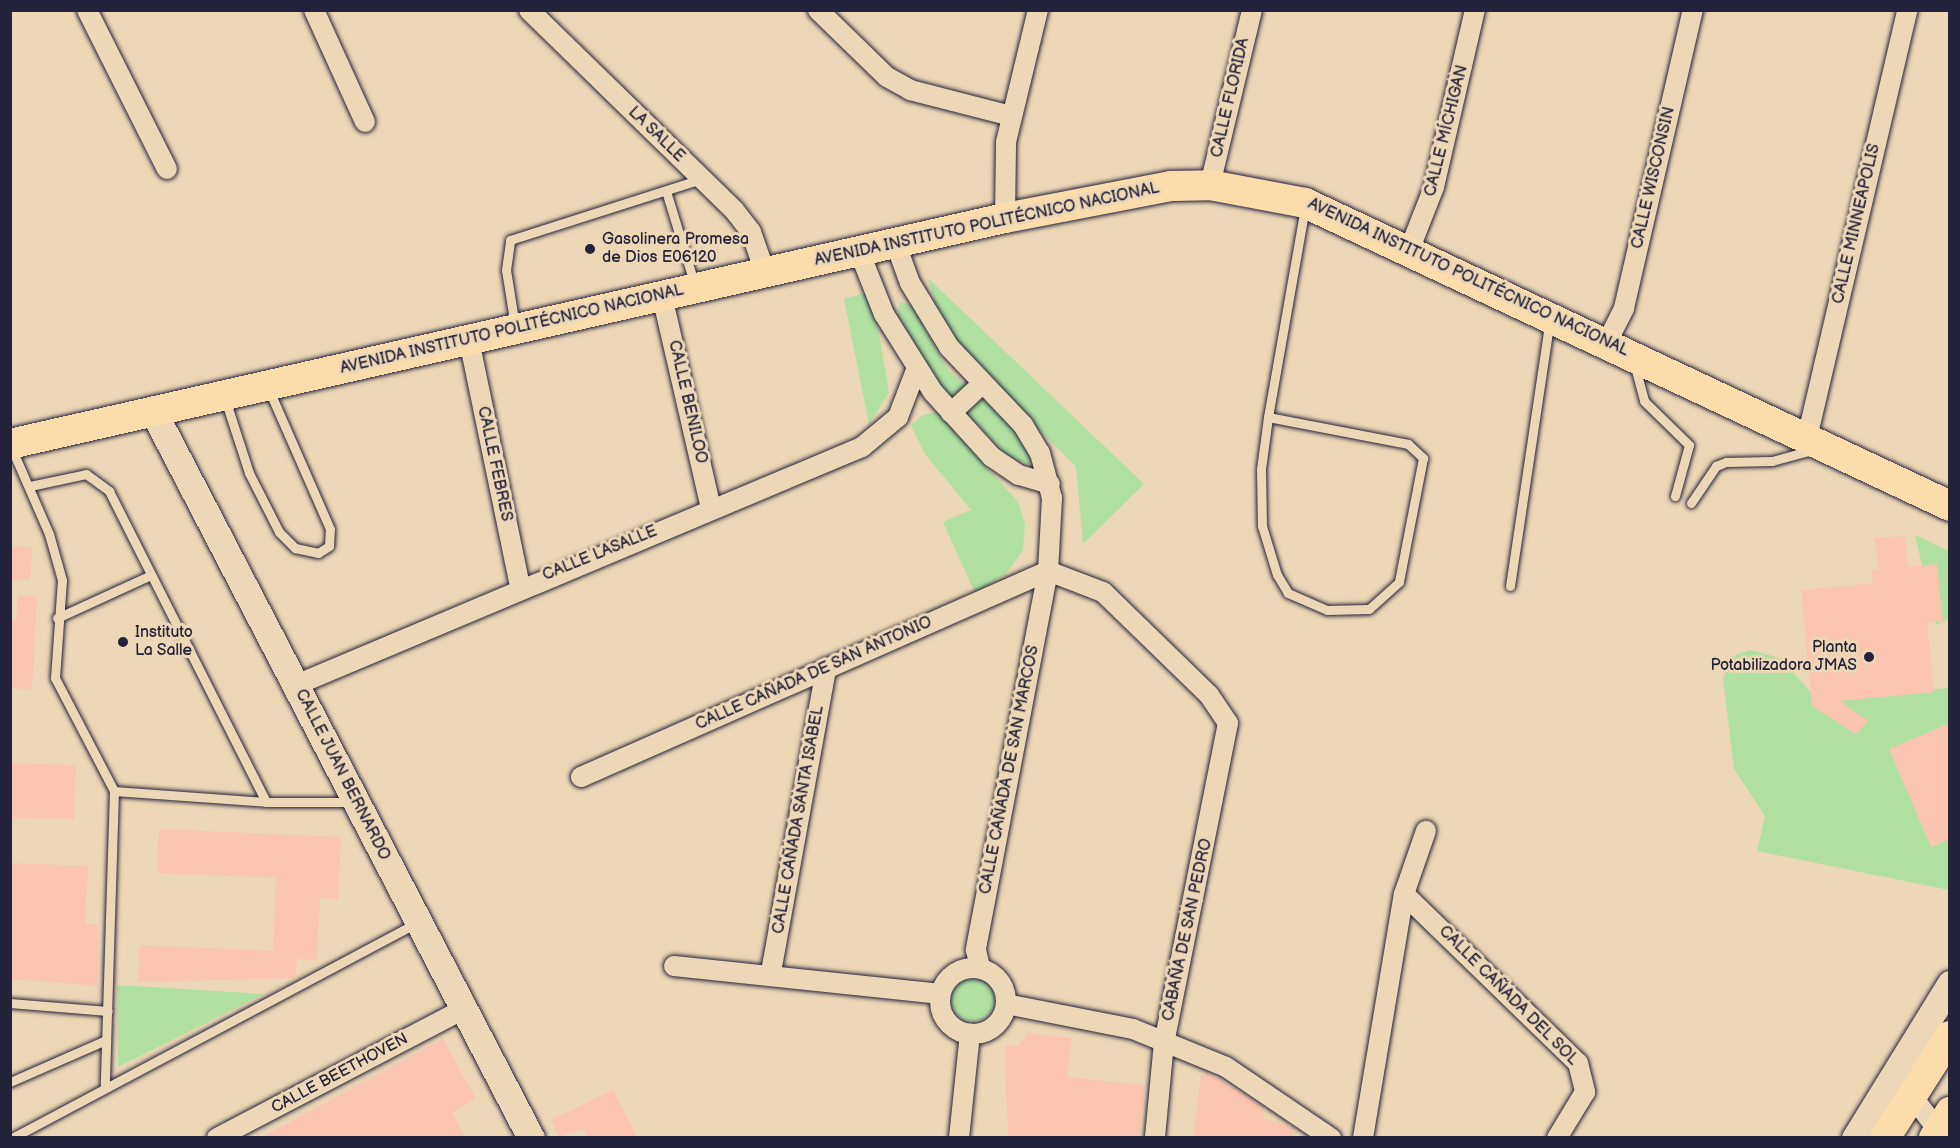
<!DOCTYPE html>
<meta charset="utf-8">
<style>
body{margin:0}
#map{position:relative;width:1960px;height:1148px;overflow:hidden;background:#ecd7b6;font-family:"Balsamiq Sans",sans-serif}
div>[style]{position:absolute}
.green>*{inset:0;background:#b0e1a1}
.round{border-radius:50%}
.building>*{inset:0;background:#fcc5af;transform-origin:0 0}
.roads{filter:drop-shadow(0 0 2px #22223b) drop-shadow(0 0 2px #22223b)}
.lane>*{height:9px;margin:-4.5px;padding:0 4.5px;transform-origin:4.5px;border-radius:4.5px;background:#ecd7b6}
.street>*{height:20px;margin:-10px;padding:0 10px;transform-origin:10px;border-radius:10px;background:#ecd7b6}
.street>.ring{margin:-10px;padding:0;box-sizing:content-box;background:none;border:20px solid #ecd7b6;border-radius:50%}
.secondary>*{height:27px;margin:-13.5px;padding:0 13.5px;transform-origin:13.5px;border-radius:13.5px;background:#ecd7b6}
.primary>*{height:30px;margin:-15px;padding:0 15px;transform-origin:15px;border-radius:15px;background:#fddcac}
.dots>*{width:16px;height:16px;translate:-50% -50%;box-sizing:border-box;border:3px solid #ecd7b6;border-radius:50%}
span{translate:-50% -50%;white-space:nowrap;text-align:center;line-height:1.15;-webkit-text-stroke:6px #ecd7b6;paint-order:stroke}
.street-label{font-size:16px;color:#22223b}
.poi-label{font-size:16px;color:#22223b}
.left{translate:0 -50%;text-align:left}
.right{translate:-100% -50%;text-align:right}
.frame{position:absolute;inset:0;border:12px solid #22223b;pointer-events:none}
</style>
<div id="map">
<div class="green">
<div style="clip-path:polygon(928px 278px,1144px 484px,1083px 544px,1076px 467px,942px 331px)"></div>
<div style="clip-path:polygon(866px 293px,875px 311px,889px 392px,869px 424px,844px 299px)"></div>
<div style="clip-path:polygon(900px 302px,912px 305px,948px 370px,993px 407px,1038px 457px,1028px 464px,1009px 457px,915px 361px,896px 319px)"></div>
<div style="clip-path:polygon(938px 412px,1018px 502px,1025px 524px,1023px 550px,1006px 574px,975px 593px,943px 522px,971px 510px,925px 454px,911px 425px,923px 415px)"></div>
<div style="clip-path:polygon(1915px 535px,1949px 551px,1949px 619px,1936px 625px)"></div>
<div style="clip-path:polygon(1751px 650px,1780px 658px,1817px 699px,1949px 688px,1949px 890px,1757px 851px,1765px 816px,1734px 769px,1723px 678px,1735px 655px)"></div>
<div class="round" style="left:951px;top:977px;width:44px;height:44px"></div>
<div style="clip-path:polygon(117px 985px,264px 994px,118px 1067px)"></div>
</div>
<div class="building">
<div style="clip-path:polygon(1905px 536px,1908px 567px,1937px 564px,1943px 621px,1927px 623px,1934px 692px,1840px 701px,1868px 721px,1856px 734px,1812px 706px,1801px 590px,1873px 583px,1871px 570px,1879px 570px,1874px 538px)"></div>
<div style="left:10px;top:546px;width:22px;height:33px;rotate:3deg"></div>
<div style="clip-path:polygon(18px 595px,37px 596px,32px 690px,10px 688px,10px 622px,16px 622px)"></div>
<div style="clip-path:polygon(1950px 723px,1950px 839px,1931px 847px,1889px 749px)"></div>
<div style="left:10px;top:763px;width:66px;height:54px;rotate:2deg"></div>
<div style="clip-path:polygon(159px 829px,341px 837px,338px 899px,320px 898px,317px 960px,297px 959px,295px 978px,138px 982px,140px 945px,273px 951px,276px 878px,157px 873px)"></div>
<div style="clip-path:polygon(10px 863px,88px 866px,85px 924px,98px 924px,98px 986px,10px 979px)"></div>
<div style="clip-path:polygon(1028px 1033px,1072px 1038px,1067px 1077px,1145px 1085px,1139px 1137px,1008px 1137px,1005px 1045px,1018px 1046px)"></div>
<div style="clip-path:polygon(443px 1039px,476px 1099px,452px 1112px,465px 1137px,262px 1137px)"></div>
<div style="clip-path:polygon(1207px 1072px,1264px 1107px,1263px 1118px,1294px 1128px,1293px 1137px,1193px 1137px,1201px 1076px)"></div>
<div style="clip-path:polygon(613px 1090px,637px 1137px,587px 1137px,583px 1129px,559px 1137px,551px 1120px)"></div>
</div>
<div class="roads">
<div class="lane">
<div style="left:666px;top:191px;width:99px;rotate:73deg"></div>
<div style="left:515px;top:326px;width:57px;rotate:-99.1deg"></div>
<div style="left:506px;top:270px;width:30px;rotate:-82deg"></div>
<div style="left:510px;top:240px;width:201px;rotate:-17.7deg"></div>
<div style="left:1634px;top:363px;width:39px;rotate:75deg"></div>
<div style="left:1644px;top:401px;width:63px;rotate:44.4deg"></div>
<div style="left:1689px;top:445px;width:53px;rotate:105.4deg"></div>
<div style="left:225px;top:399px;width:78px;rotate:72deg"></div>
<div style="left:249px;top:473px;width:66px;rotate:63deg"></div>
<div style="left:279px;top:532px;width:23px;rotate:45deg"></div>
<div style="left:295px;top:548px;width:24px;rotate:12deg"></div>
<div style="left:318px;top:553px;width:13px;rotate:-32deg"></div>
<div style="left:329px;top:546px;width:17px;rotate:-87deg"></div>
<div style="left:330px;top:529px;width:152px;rotate:-113.7deg"></div>
<div style="left:1268px;top:417px;width:143px;rotate:10.9deg"></div>
<div style="left:1408px;top:444px;width:21px;rotate:43deg"></div>
<div style="left:1423px;top:458px;width:126px;rotate:101deg"></div>
<div style="left:1399px;top:582px;width:40px;rotate:138deg"></div>
<div style="left:1369px;top:609px;width:42px;rotate:178.6deg"></div>
<div style="left:1327px;top:610px;width:43px;rotate:-156.4deg"></div>
<div style="left:1288px;top:593px;width:21px;rotate:-121deg"></div>
<div style="left:1277px;top:575px;width:51px;rotate:-107deg"></div>
<div style="left:1262px;top:526px;width:57px;rotate:-91deg"></div>
<div style="left:1261px;top:469px;width:52px;rotate:-82.3deg"></div>
<div style="left:1268px;top:417px;width:212px;rotate:-80deg"></div>
<div style="left:11px;top:447px;width:95px;rotate:66.4deg"></div>
<div style="left:49px;top:534px;width:48px;rotate:74.2deg"></div>
<div style="left:62px;top:580px;width:98px;rotate:94.1deg"></div>
<div style="left:55px;top:678px;width:127px;rotate:62.4deg"></div>
<div style="left:114px;top:791px;width:294px;rotate:91.8deg"></div>
<div style="left:30px;top:486px;width:57px;rotate:-12.1deg"></div>
<div style="left:86px;top:474px;width:29px;rotate:36deg"></div>
<div style="left:109px;top:491px;width:348px;rotate:63.2deg"></div>
<div style="left:1691px;top:503px;width:45px;rotate:-56deg"></div>
<div style="left:1716px;top:466px;width:11px;rotate:-22deg"></div>
<div style="left:1726px;top:462px;width:46px;rotate:-1.2deg"></div>
<div style="left:1772px;top:461px;width:41px;rotate:-15.4deg"></div>
<div style="left:1510px;top:586px;width:265px;rotate:-81.5deg"></div>
<div style="left:57px;top:618px;width:103px;rotate:-24.6deg"></div>
<div style="left:114px;top:791px;width:152px;rotate:4.1deg"></div>
<div style="left:266px;top:802px;width:85px"></div>
<div style="left:10px;top:1003px;width:98px;rotate:4.7deg"></div>
<div style="left:10px;top:1082px;width:105px;rotate:-23.6deg"></div>
<div style="left:12px;top:1138px;width:458px;rotate:-28deg"></div>
</div>
<div class="street">
<div style="left:87px;top:10px;width:178px;rotate:63.3deg"></div>
<div style="left:314px;top:10px;width:123px;rotate:65.5deg"></div>
<div style="left:529px;top:10px;width:286px;rotate:44.3deg"></div>
<div style="left:734px;top:210px;width:28px;rotate:52deg"></div>
<div style="left:751px;top:232px;width:42px;rotate:70.7deg"></div>
<div style="left:818px;top:10px;width:96px;rotate:44.2deg"></div>
<div style="left:887px;top:77px;width:26px;rotate:29deg"></div>
<div style="left:910px;top:90px;width:104px;rotate:14.4deg"></div>
<div style="left:1210px;top:185px;width:180px;rotate:-76.5deg"></div>
<div style="left:1005px;top:218px;width:76px;rotate:-89.2deg"></div>
<div style="left:1006px;top:142px;width:136px;rotate:-76.4deg"></div>
<div style="left:895px;top:242px;width:44px;rotate:69.9deg"></div>
<div style="left:910px;top:283px;width:75px;rotate:58.6deg"></div>
<div style="left:949px;top:347px;width:108px;rotate:46.5deg"></div>
<div style="left:1023px;top:425px;width:33px;rotate:59deg"></div>
<div style="left:1040px;top:453px;width:47px;rotate:75.1deg"></div>
<div style="left:1052px;top:498px;width:73px;rotate:93.1deg"></div>
<div style="left:1048px;top:571px;width:386px;rotate:100.8deg"></div>
<div style="left:976px;top:950px;width:18px;rotate:77deg"></div>
<div style="left:1410px;top:248px;width:66px;rotate:-68.5deg"></div>
<div style="left:1434px;top:187px;width:182px;rotate:-77deg"></div>
<div style="left:859px;top:251px;width:68px;rotate:68.4deg"></div>
<div style="left:884px;top:314px;width:92px;rotate:57.9deg"></div>
<div style="left:933px;top:392px;width:88px;rotate:47.8deg"></div>
<div style="left:992px;top:457px;width:32px;rotate:34deg"></div>
<div style="left:1019px;top:475px;width:32px;rotate:16deg"></div>
<div style="left:662px;top:296px;width:219px;rotate:77deg"></div>
<div style="left:469px;top:340px;width:252px;rotate:78.3deg"></div>
<div style="left:1607px;top:342px;width:38px;rotate:-63deg"></div>
<div style="left:1624px;top:308px;width:306px;rotate:-77deg"></div>
<div style="left:951px;top:413px;width:42px;rotate:-43.1deg"></div>
<div style="left:1807px;top:438px;width:440px;rotate:-76.8deg"></div>
<div style="left:1048px;top:571px;width:59px;rotate:20.9deg"></div>
<div style="left:1103px;top:592px;width:148px;rotate:44.2deg"></div>
<div style="left:1209px;top:695px;width:34px;rotate:56deg"></div>
<div style="left:1228px;top:723px;width:325px;rotate:101.3deg"></div>
<div style="left:1164px;top:1042px;width:96px;rotate:95.4deg"></div>
<div style="left:296px;top:685px;width:614px;rotate:-22.81deg"></div>
<div style="left:862px;top:447px;width:47px;rotate:-39.8deg"></div>
<div style="left:898px;top:417px;width:50px;rotate:-69deg"></div>
<div style="left:581px;top:777px;width:510px;rotate:-23.8deg"></div>
<div style="left:1404px;top:894px;width:243px;rotate:44.2deg"></div>
<div style="left:1578px;top:1063px;width:30px;rotate:76deg"></div>
<div style="left:1585px;top:1092px;width:54px;rotate:121.3deg"></div>
<div style="left:674px;top:966px;width:266px;rotate:6deg"></div>
<div class="ring" style="left:940px;top:968px;width:46px;height:46px"></div>
<div style="left:771px;top:972px;width:309px;rotate:-79.7deg"></div>
<div style="left:1006px;top:1004px;width:129px;rotate:11.1deg"></div>
<div style="left:1133px;top:1029px;width:100px;rotate:22.2deg"></div>
<div style="left:1226px;top:1067px;width:127px;rotate:34.1deg"></div>
<div style="left:1912px;top:1096px;width:53px;rotate:52.7deg"></div>
<div style="left:217px;top:1138px;width:276px;rotate:-27.6deg"></div>
<div style="left:959px;top:1138px;width:105px;rotate:-84deg"></div>
<div style="left:1363px;top:1138px;width:247px;rotate:-80.5deg"></div>
<div style="left:1404px;top:894px;width:67px;rotate:-70.8deg"></div>
</div>
<div class="secondary">
<div style="left:154px;top:413px;width:817px;rotate:62.53deg"></div>
<div style="left:1855px;top:1138px;width:181px;rotate:-58.3deg"></div>
</div>
<div class="primary">
<div style="left:10px;top:444px;width:1020px;rotate:-12.8deg"></div>
<div style="left:1005px;top:218px;width:169px;rotate:-10.9deg"></div>
<div style="left:1171px;top:186px;width:39px;rotate:-1deg"></div>
<div style="left:1210px;top:185px;width:97px;rotate:10.7deg"></div>
<div style="left:1305px;top:203px;width:713px;rotate:25.16deg"></div>
<div style="left:1885px;top:1138px;width:121px;rotate:-57.5deg"></div>
<div style="left:1934px;top:1138px;width:31px;rotate:-58deg"></div>
</div>
</div>
<div class="dots">
<div style="left:590px;top:249px;background:#22223b"></div>
<div style="left:123px;top:642px;background:#22223b"></div>
<div style="left:1869px;top:657px;background:#22223b"></div>
</div>
<div class="street-label">
<span style="left:1231px;top:98px;rotate:-77deg">CALLE FLORIDA</span>
<span style="left:1447px;top:131px;rotate:-76deg">CALLE MÍCHIGAN</span>
<span style="left:656px;top:135px;rotate:44deg">LA SALLE</span>
<span style="left:1654px;top:178px;rotate:-77deg">CALLE WISCONSIN</span>
<span style="left:1857px;top:224px;rotate:-77deg">CALLE MINNEAPOLIS</span>
<span style="left:987px;top:225px;rotate:-12deg">AVENIDA INSTITUTO POLITÉCNICO NACIONAL</span>
<span style="left:1468px;top:278px;rotate:25deg">AVENIDA INSTITUTO POLITÉCNICO NACIONAL</span>
<span style="left:512px;top:330px;rotate:-13deg">AVENIDA INSTITUTO POLITÉCNICO NACIONAL</span>
<span style="left:687px;top:402px;rotate:77deg">CALLE BENILOO</span>
<span style="left:494px;top:464px;rotate:78deg">CALLE FEBRES</span>
<span style="left:600px;top:554px;rotate:-22deg">CALLE LASALLE</span>
<span style="left:814px;top:674px;rotate:-24deg">CALLE CAÑADA DE SAN ANTONIO</span>
<span style="left:1010px;top:770px;rotate:-79deg">CALLE CAÑADA DE SAN MARCOS</span>
<span style="left:342px;top:775px;rotate:63deg">CALLE JUAN BERNARDO</span>
<span style="left:799px;top:820px;rotate:-80deg">CALLE CAÑADA SANTA ISABEL</span>
<span style="left:1188px;top:930px;rotate:-78deg">CABAÑA DE SAN PEDRO</span>
<span style="left:1508px;top:996px;rotate:45deg">CALLE CAÑADA DEL SOL</span>
<span style="left:340px;top:1074px;rotate:-28deg">CALLE BEETHOVEN</span>
</div>
<div class="poi-label">
<span class="left" style="left:602px;top:249px">Gasolinera Promesa<br>de Dios E06120</span>
<span class="left" style="left:135px;top:642px">Instituto<br>La Salle</span>
<span class="right" style="left:1857px;top:657px">Planta<br>Potabilizadora JMAS</span>
</div>
<div class="frame"></div>
</div>
